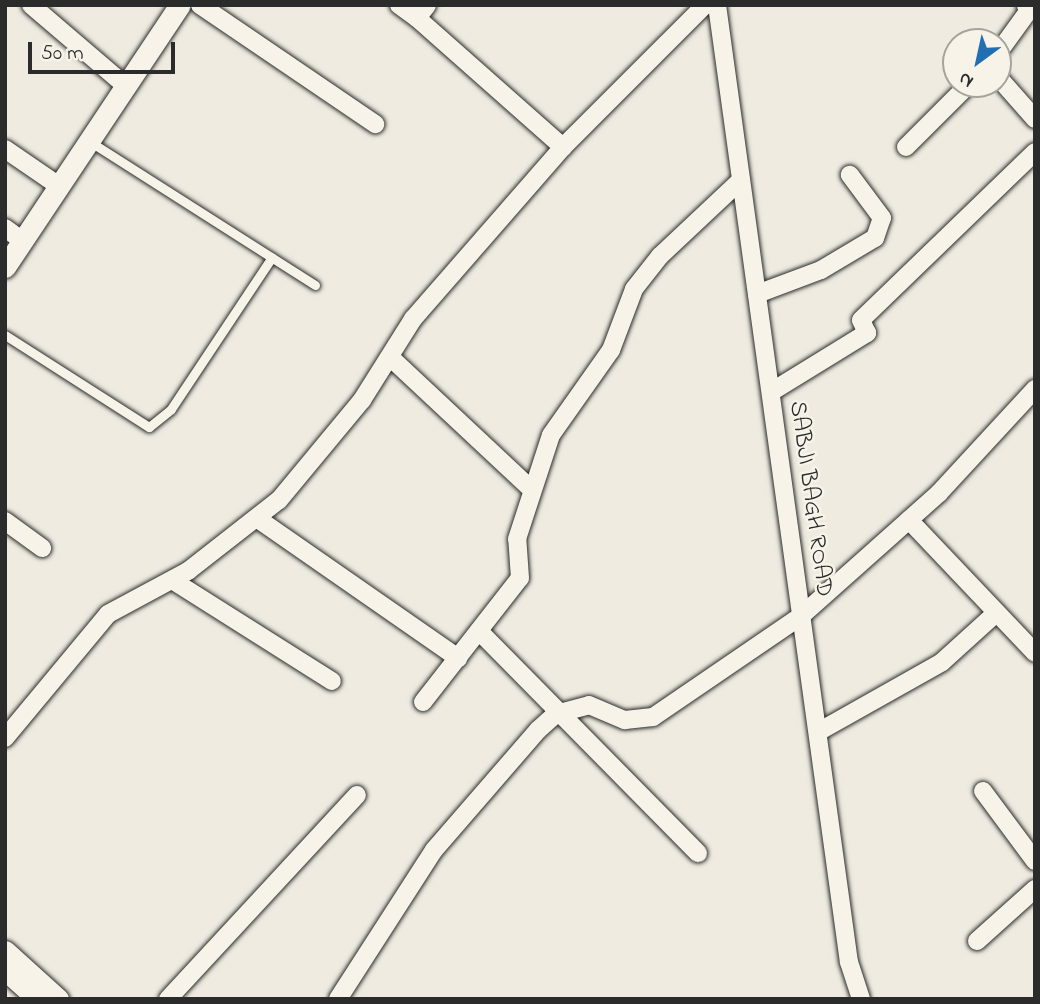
<!DOCTYPE html>
<style>
body{margin:0}
#map{position:relative;width:1040px;height:1004px;overflow:hidden;background:#efebe0;font-family:"Indie Flower",sans-serif}
div>[style]{position:absolute}
.roads{filter:drop-shadow(0 0 2px #2b2b2b) drop-shadow(0 0 2px #2b2b2b)}
.service>*{height:9px;margin:-4.5px;padding:0 4.5px;transform-origin:4.5px;border-radius:4.5px;background:#f7f3e8}
.minor>*{height:18px;margin:-9px;padding:0 9px;transform-origin:9px;border-radius:9px;background:#f7f3e8}
.tertiary>*{height:21px;margin:-10.5px;padding:0 10.5px;transform-origin:10.5px;border-radius:10.5px;background:#f7f3e8}
.secondary>*{height:24px;margin:-12px;padding:0 12px;transform-origin:12px;border-radius:12px;background:#f7f3e8}
.primary>*{height:28px;margin:-14px;padding:0 14px;transform-origin:14px;border-radius:14px;background:#f7f3e8}
span{translate:-50% -50%;white-space:nowrap;text-align:center;line-height:1.15;-webkit-text-stroke:5px #f7f3e8;paint-order:stroke}
.street-label{font-size:24px;color:#2b2b2b}
.frame{position:absolute;inset:0;border:7px solid #2b2b2b;pointer-events:none}
.north{position:absolute;left:942px;top:28px;width:70px;height:70px;box-sizing:border-box;background:#f7f3e8;border:2px solid #a5a39c;border-radius:50%;rotate:213deg;font-size:19px;font-weight:700;line-height:28px;text-align:center;color:#2b2b2b}
.north::after{content:'';display:block;margin:auto;width:24px;height:32px;background:#1f6fb2;clip-path:polygon(50% 0,100% 100%,50% 72%,0 100%)}
.scale{position:absolute;left:28px;top:42px;width:147px;height:32px;box-sizing:border-box;border:4px solid #2b2b2b;border-top:0;padding-left:9px;font-size:21px;line-height:24px;white-space:nowrap;color:#2b2b2b;-webkit-text-stroke:5px #f7f3e8;paint-order:stroke}
</style>
<div id="map">
<div class="roads">
<div class="service">
<div style="left:89px;top:141px;width:268px;rotate:32.5deg"></div>
<div style="left:5px;top:335px;width:171px;rotate:32.6deg"></div>
<div style="left:149px;top:427px;width:28px;rotate:-39deg"></div>
<div style="left:171px;top:409px;width:182px;rotate:-56.4deg"></div>
</div>
<div class="minor">
<div style="left:31px;top:5px;width:125px;rotate:40.5deg"></div>
<div style="left:200px;top:5px;width:212px;rotate:34.2deg"></div>
<div style="left:399px;top:5px;width:22px;rotate:36deg"></div>
<div style="left:417px;top:18px;width:16px;rotate:-52deg"></div>
<div style="left:717px;top:5px;width:966px;rotate:82.15deg"></div>
<div style="left:849px;top:962px;width:39px;rotate:72deg"></div>
<div style="left:417px;top:18px;width:195px;rotate:41.5deg"></div>
<div style="left:998px;top:53px;width:58px;rotate:-54.1deg"></div>
<div style="left:998px;top:77px;width:56px;rotate:48.6deg"></div>
<div style="left:906px;top:147px;width:89px;rotate:-45deg"></div>
<div style="left:5px;top:149px;width:65px;rotate:34.4deg"></div>
<div style="left:5px;top:228px;width:22px;rotate:36deg"></div>
<div style="left:757px;top:294px;width:68px;rotate:-20.6deg"></div>
<div style="left:821px;top:270px;width:63px;rotate:-30.7deg"></div>
<div style="left:875px;top:238px;width:21px;rotate:-71deg"></div>
<div style="left:882px;top:218px;width:54px;rotate:-126.7deg"></div>
<div style="left:390px;top:357px;width:193px;rotate:43.1deg"></div>
<div style="left:771px;top:392px;width:113px;rotate:-31.6deg"></div>
<div style="left:867px;top:333px;width:14px;rotate:-115deg"></div>
<div style="left:861px;top:320px;width:242px;rotate:-44deg"></div>
<div style="left:258px;top:519px;width:244px;rotate:34.8deg"></div>
<div style="left:909px;top:520px;width:183px;rotate:46.5deg"></div>
<div style="left:5px;top:521px;width:46px;rotate:36.1deg"></div>
<div style="left:172px;top:580px;width:189px;rotate:32.3deg"></div>
<div style="left:479px;top:631px;width:312px;rotate:45.4deg"></div>
<div style="left:423px;top:702px;width:157px;rotate:-52deg"></div>
<div style="left:520px;top:578px;width:39px;rotate:-94deg"></div>
<div style="left:517px;top:539px;width:109px;rotate:-71.9deg"></div>
<div style="left:551px;top:435px;width:104px;rotate:-54.8deg"></div>
<div style="left:611px;top:350px;width:65px;rotate:-69.3deg"></div>
<div style="left:634px;top:289px;width:42px;rotate:-51.8deg"></div>
<div style="left:660px;top:256px;width:111px;rotate:-43.2deg"></div>
<div style="left:818px;top:732px;width:142px;rotate:-29.4deg"></div>
<div style="left:942px;top:662px;width:73px;rotate:-42.2deg"></div>
<div style="left:5px;top:738px;width:161px;rotate:-50.3deg"></div>
<div style="left:108px;top:614px;width:91px;rotate:-28.3deg"></div>
<div style="left:188px;top:571px;width:115px;rotate:-38deg"></div>
<div style="left:279px;top:500px;width:130px;rotate:-50.3deg"></div>
<div style="left:362px;top:400px;width:96px;rotate:-57.8deg"></div>
<div style="left:413px;top:319px;width:228px;rotate:-48.9deg"></div>
<div style="left:563px;top:147px;width:201px;rotate:-45deg"></div>
<div style="left:983px;top:791px;width:87px;rotate:53.4deg"></div>
<div style="left:977px;top:941px;width:78px;rotate:-41.9deg"></div>
<div style="left:168px;top:999px;width:278px;rotate:-47.2deg"></div>
<div style="left:338px;top:999px;width:177px;rotate:-57.2deg"></div>
<div style="left:434px;top:850px;width:159px;rotate:-49.1deg"></div>
<div style="left:538px;top:730px;width:24px;rotate:-42deg"></div>
<div style="left:556px;top:714px;width:34px;rotate:-15deg"></div>
<div style="left:589px;top:705px;width:39px;rotate:23deg"></div>
<div style="left:625px;top:720px;width:28px;rotate:-6deg"></div>
<div style="left:653px;top:717px;width:179px;rotate:-34.3deg"></div>
<div style="left:801px;top:616px;width:185px;rotate:-41.7deg"></div>
<div style="left:939px;top:493px;width:142px;rotate:-47.3deg"></div>
</div>
<div class="tertiary">
<div style="left:5px;top:267px;width:315px;rotate:-56.3deg"></div>
<div style="left:5px;top:951px;width:72px;rotate:42.2deg"></div>
</div>
<div class="secondary">
<div style="left:1029px;top:5px;width:6px;rotate:9deg"></div>
</div>
<div class="primary">
<div style="left:5px;top:965px;width:51px;rotate:41.8deg"></div>
</div>
</div>
<div class="street-label">
<span style="left:810px;top:499px;rotate:82deg">SABJI BAGH ROAD</span>
</div>
<div class="frame"></div>
<div class="north">N</div>
<div class="scale">50 m</div>
</div>
